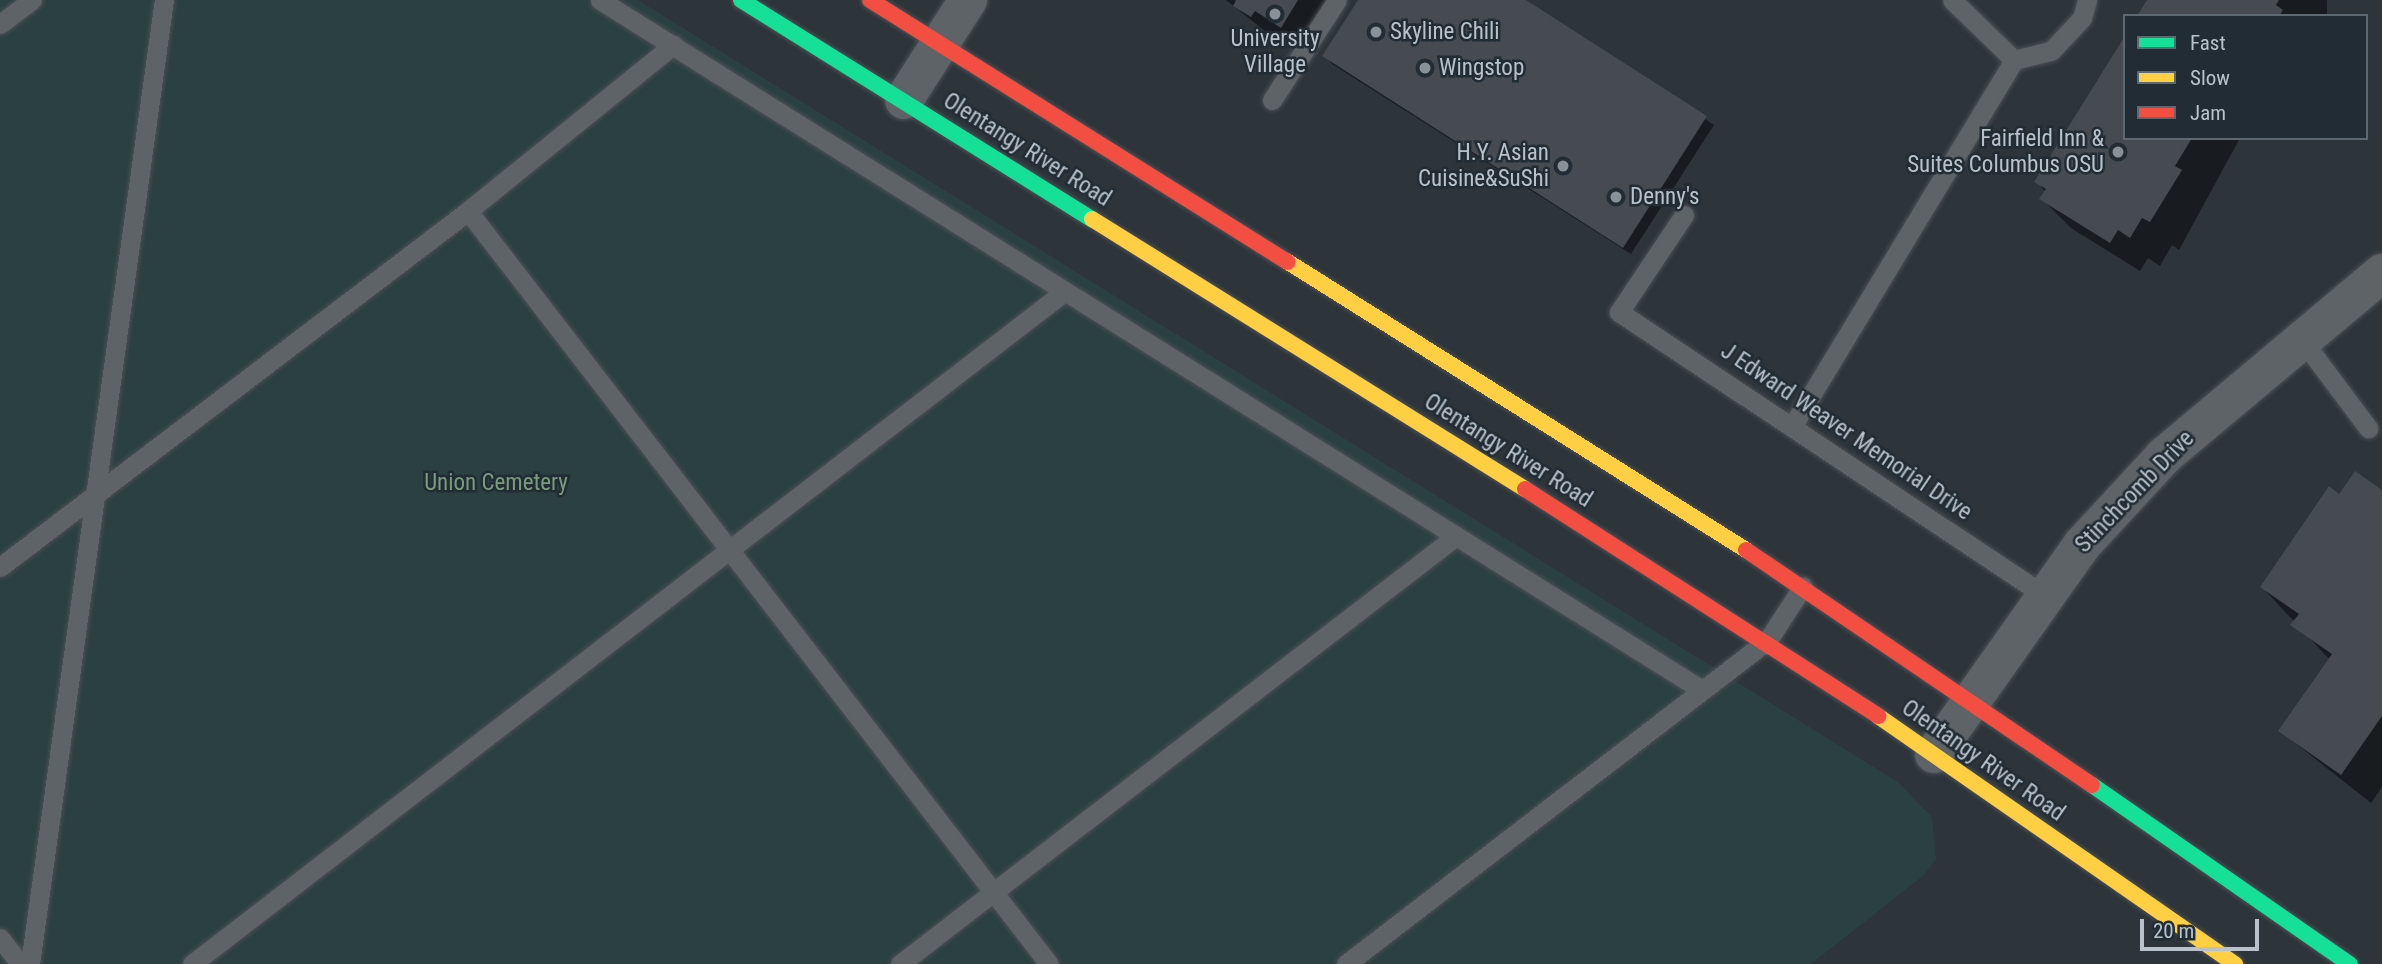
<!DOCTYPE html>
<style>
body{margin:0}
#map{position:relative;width:2382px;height:964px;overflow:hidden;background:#2d343a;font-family:"Roboto Condensed",sans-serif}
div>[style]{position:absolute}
.green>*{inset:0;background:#2b4040}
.shadow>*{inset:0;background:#0007;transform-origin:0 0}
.building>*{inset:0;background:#454b50}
.roads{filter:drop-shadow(0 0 2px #4b5055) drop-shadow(0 0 2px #4b5055)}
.lane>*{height:19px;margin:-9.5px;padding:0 9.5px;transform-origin:9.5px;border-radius:9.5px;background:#5e6368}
.street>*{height:38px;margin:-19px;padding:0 19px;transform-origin:19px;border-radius:19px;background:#5e6368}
.fast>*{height:16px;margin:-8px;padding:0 8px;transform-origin:8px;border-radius:8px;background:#16e098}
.slow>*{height:16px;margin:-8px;padding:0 8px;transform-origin:8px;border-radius:8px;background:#ffcf43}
.jam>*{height:16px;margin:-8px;padding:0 8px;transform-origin:8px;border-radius:8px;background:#f24e42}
.dots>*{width:19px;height:19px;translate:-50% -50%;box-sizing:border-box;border:4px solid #212c34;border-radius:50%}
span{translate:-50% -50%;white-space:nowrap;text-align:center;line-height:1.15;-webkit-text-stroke:5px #212c34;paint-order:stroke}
.poi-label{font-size:23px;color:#b9c2ca}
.left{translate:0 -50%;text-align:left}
.right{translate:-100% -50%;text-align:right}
.street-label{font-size:23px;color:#b9c2ca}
.park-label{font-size:23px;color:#799d7c}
.legend{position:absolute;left:2123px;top:14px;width:245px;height:126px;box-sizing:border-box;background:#212c34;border:2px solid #5e6870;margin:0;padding:9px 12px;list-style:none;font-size:21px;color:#b9c2ca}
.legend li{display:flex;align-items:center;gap:14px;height:35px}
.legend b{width:35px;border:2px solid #5e6870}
.scale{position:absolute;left:2140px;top:919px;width:119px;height:32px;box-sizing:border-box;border:4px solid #b9c2ca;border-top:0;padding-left:9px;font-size:21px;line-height:24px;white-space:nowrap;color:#b9c2ca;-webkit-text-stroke:5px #212c34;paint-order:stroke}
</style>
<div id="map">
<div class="green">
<div style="clip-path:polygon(0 0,638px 0,1898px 782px,1932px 817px,1936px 859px,1924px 875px,1811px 964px,0 964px)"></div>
</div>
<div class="shadow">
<div style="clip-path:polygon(1226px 0,1340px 0,1305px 50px,1278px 32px,1275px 39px)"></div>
<div style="clip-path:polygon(1360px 0,1523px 0,1714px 125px,1631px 254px,1332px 64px,1325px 56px)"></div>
<div style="left:2149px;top:0;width:178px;height:19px"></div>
<div style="clip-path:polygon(2125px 138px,2240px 138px,2179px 250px,2172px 245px,2160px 266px,2148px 258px,2140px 271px,2071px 228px,2042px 199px,2046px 192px,2036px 181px)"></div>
<div style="clip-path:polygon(2382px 492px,2382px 787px,2371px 803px,2280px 731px,2330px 660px,2262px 587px,2340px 496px)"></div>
</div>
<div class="building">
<div style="clip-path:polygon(1236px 0,1298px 0,1281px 28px,1255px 11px,1251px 17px,1233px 6px)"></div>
<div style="clip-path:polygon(1358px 0,1526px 0,1707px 116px,1623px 248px,1322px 56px)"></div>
<div style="clip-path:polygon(2147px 0,2279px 0,2276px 5px,2283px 10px,2279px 16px,2137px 16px)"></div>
<div style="clip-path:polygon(2125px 36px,2125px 138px,2192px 138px,2175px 166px,2182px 170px,2150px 222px,2142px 218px,2130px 238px,2118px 230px,2110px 243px,2039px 199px,2046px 189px,2034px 182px)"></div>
<div style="clip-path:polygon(2355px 471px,2382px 490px,2382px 716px,2341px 775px,2278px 731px,2332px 654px,2290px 625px,2299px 614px,2260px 587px,2329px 486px,2339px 494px)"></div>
</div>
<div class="roads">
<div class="lane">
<div style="left:600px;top:0;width:1300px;rotate:32.05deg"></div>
<div style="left:0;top:24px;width:40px;rotate:-37deg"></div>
<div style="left:2014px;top:60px;width:38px;rotate:-14deg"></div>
<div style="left:2051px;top:51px;width:45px;rotate:-46.8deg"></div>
<div style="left:2082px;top:18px;width:19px;rotate:-74deg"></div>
<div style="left:1272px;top:100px;width:119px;rotate:-57deg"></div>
<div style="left:468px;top:211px;width:951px;rotate:52.35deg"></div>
<div style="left:1684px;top:215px;width:117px;rotate:123.8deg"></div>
<div style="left:1619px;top:312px;width:511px;rotate:33.66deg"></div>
<div style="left:2300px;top:337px;width:114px;rotate:53.2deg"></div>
<div style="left:1793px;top:425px;width:427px;rotate:-58.8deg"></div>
<div style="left:2014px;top:60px;width:86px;rotate:-135.9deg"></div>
<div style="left:0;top:567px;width:588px;rotate:-37.26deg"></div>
<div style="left:468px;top:211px;width:264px;rotate:-39deg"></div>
<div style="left:0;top:938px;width:33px;rotate:52deg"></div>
<div style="left:30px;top:964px;width:973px;rotate:-82.09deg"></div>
<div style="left:192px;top:964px;width:1102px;rotate:-37.63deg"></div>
<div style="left:900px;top:964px;width:702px;rotate:-37.59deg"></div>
<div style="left:1346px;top:964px;width:532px;rotate:-37.52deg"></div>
<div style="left:1768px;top:640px;width:64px;rotate:-57.1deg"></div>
</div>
<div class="street">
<div style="left:904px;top:100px;width:119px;rotate:-57.4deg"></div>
<div style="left:1934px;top:754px;width:256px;rotate:-54.7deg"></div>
<div style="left:2082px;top:545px;width:121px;rotate:-47.3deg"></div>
<div style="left:2164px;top:456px;width:285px;rotate:-40deg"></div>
</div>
<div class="fast">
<div style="left:741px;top:0;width:414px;rotate:32deg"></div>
<div style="left:2092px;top:785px;width:314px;rotate:34.8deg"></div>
</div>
<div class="slow">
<div style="left:1092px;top:219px;width:510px;rotate:31.95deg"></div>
<div style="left:1288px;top:262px;width:541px;rotate:32.16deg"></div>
<div style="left:1878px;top:716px;width:435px;rotate:34.8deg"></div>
</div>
<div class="jam">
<div style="left:870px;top:0;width:493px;rotate:32.1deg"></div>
<div style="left:1525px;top:489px;width:420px;rotate:32.7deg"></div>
<div style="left:1746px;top:550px;width:418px;rotate:34.2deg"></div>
</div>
</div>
<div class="dots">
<div style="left:1275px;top:14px;background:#889098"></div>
<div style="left:1376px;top:32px;background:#889098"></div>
<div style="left:1425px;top:68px;background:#889098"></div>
<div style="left:2118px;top:152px;background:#889098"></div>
<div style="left:1563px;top:166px;background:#889098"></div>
<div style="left:1616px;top:197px;background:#889098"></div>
</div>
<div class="poi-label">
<span class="left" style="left:1390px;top:32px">Skyline Chili</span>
<span style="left:1275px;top:52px">University<br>Village</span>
<span class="left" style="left:1439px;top:68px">Wingstop</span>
<span class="right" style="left:2104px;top:152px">Fairfield Inn &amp;<br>Suites Columbus OSU</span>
<span class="right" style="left:1549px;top:166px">H.Y. Asian<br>Cuisine&amp;SuShi</span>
<span class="left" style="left:1630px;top:197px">Denny's</span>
</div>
<div class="street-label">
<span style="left:1027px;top:150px;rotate:32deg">Olentangy River Road</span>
<span style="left:1846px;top:432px;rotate:34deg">J Edward Weaver Memorial Drive</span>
<span style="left:1508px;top:451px;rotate:32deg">Olentangy River Road</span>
<span style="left:2135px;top:492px;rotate:-46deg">Stinchcomb Drive</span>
<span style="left:1983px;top:761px;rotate:35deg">Olentangy River Road</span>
</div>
<div class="park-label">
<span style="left:496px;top:483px">Union Cemetery</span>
</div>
<ul class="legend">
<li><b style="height:9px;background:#16e098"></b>Fast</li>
<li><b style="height:9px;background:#ffcf43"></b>Slow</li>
<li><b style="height:9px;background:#f24e42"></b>Jam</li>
</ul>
<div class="scale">20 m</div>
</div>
